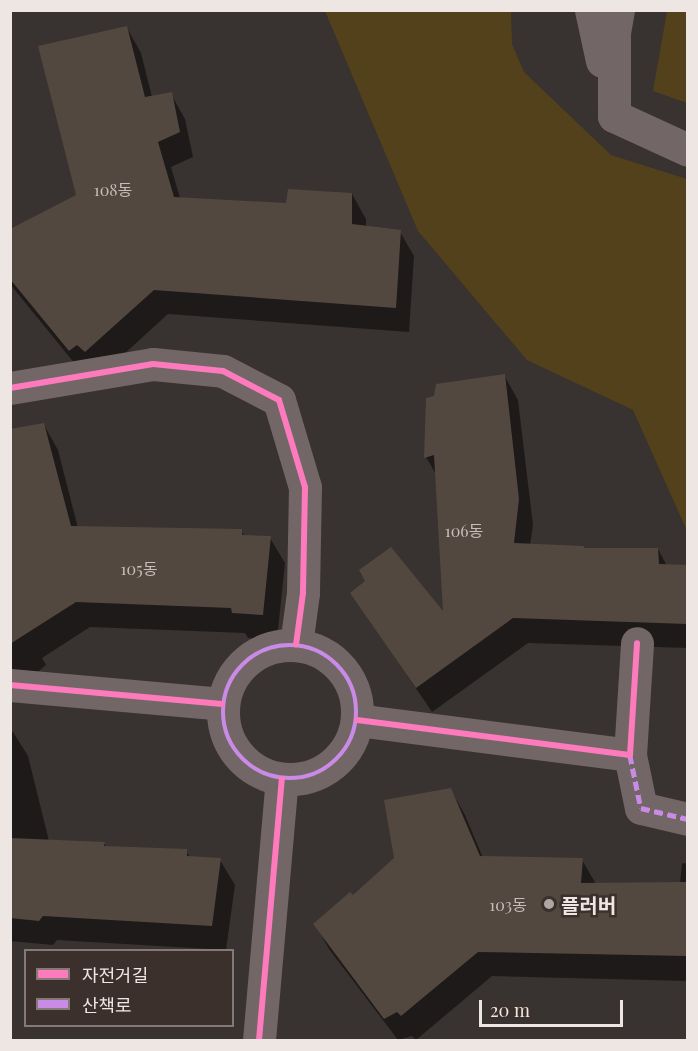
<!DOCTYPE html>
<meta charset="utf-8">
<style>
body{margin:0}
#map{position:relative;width:698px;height:1051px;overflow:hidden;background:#383230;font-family:"Playfair Display","Noto Sans KR",serif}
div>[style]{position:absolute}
.green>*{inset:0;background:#52411a}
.shadow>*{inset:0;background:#0007}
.building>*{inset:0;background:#53483f}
.minor>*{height:33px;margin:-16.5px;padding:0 16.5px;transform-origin:16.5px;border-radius:16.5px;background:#726666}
.minor>.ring{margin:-16.5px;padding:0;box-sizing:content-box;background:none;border:33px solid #726666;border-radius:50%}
.quiet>*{height:4.5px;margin-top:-2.25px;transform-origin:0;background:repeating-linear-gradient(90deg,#ca8be6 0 9px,transparent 0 13.5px)}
.quiet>.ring{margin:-2.25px;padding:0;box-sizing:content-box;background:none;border:4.5px solid #ca8be6;border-radius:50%}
.cycleway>*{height:6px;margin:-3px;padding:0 3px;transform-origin:3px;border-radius:3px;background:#fd7abc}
.dots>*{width:16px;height:16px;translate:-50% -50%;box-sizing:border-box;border:3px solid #3c302c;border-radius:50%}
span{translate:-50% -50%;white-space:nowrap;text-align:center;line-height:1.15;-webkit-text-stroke:5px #3c302c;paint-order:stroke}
.number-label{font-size:16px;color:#c7beba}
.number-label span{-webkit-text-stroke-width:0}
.poi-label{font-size:20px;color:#eee6e3;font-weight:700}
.left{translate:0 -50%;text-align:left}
.frame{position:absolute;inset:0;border:12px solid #eee6e3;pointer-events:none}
.legend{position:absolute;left:24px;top:949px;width:210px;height:78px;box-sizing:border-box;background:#3c302c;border:2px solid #837975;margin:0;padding:8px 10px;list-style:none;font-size:18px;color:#eee6e3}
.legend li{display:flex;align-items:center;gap:12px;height:30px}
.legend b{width:30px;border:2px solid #837975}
.scale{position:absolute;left:479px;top:1000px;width:144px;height:27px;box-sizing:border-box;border:3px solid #eee6e3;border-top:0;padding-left:8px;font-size:18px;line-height:21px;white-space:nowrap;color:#eee6e3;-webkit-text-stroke:4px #3c302c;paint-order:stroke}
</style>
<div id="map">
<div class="green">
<div style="clip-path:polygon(325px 11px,511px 11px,512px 44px,524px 72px,611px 155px,687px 179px,687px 531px,633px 410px,527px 360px,418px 231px)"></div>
<div style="clip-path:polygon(667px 11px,687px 11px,687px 103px,653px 91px)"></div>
</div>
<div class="shadow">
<div style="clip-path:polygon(127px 28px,141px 53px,152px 97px,171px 94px,185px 119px,193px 157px,171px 167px,180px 198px,288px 204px,352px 194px,366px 219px,366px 227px,400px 232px,414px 256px,409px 332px,168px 314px,100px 376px,84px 375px,10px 284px,10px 249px,78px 196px)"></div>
<div style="clip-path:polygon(504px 375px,518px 400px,533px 525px,530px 545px,584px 549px,658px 549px,667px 566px,688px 567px,688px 648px,528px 643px,432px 712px,352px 594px,445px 615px,437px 476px,426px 457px)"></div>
<div style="clip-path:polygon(44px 425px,58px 450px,78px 528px,241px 531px,245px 537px,270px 538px,285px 563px,277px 639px,248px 638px,245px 633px,90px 627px,42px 658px,46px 665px,10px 695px,10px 431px)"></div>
<div style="clip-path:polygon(10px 732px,13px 732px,28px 756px,49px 841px,104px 843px,107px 848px,186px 851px,190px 857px,220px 860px,235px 885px,226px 950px,57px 940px,53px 945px,10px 941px)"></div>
<div style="clip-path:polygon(451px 790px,465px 815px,483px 858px,582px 860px,596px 884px,680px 883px,682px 863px,688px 864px,688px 981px,492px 976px,416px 1040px,412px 1036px,398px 1040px,329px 949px,315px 924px,353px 897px,396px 859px)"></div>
</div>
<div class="building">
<div style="clip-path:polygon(127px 26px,145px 97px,172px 92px,180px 132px,158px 142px,174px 197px,286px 203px,288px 189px,352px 193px,352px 224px,401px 230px,396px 308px,154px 290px,85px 352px,77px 345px,69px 351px,10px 279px,10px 229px,76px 195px,38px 46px)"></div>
<div style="clip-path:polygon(505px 374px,519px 499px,514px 543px,584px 546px,584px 548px,658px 548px,659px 564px,687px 565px,687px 624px,513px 618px,416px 688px,350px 593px,365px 581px,359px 570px,391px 547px,443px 611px,434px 455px,424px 458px,426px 398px,434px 396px,436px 384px)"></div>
<div style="clip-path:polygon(44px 423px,71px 526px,242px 529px,242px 535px,271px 536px,263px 615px,232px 613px,231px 608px,76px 602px,10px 644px,10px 429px)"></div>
<div style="clip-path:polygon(451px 788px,480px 856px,583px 858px,581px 883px,687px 882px,687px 956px,478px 952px,401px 1016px,397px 1012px,384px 1019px,313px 924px,350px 892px,353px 895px,394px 858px,384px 800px)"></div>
<div style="clip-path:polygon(10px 838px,105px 842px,104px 846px,187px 849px,187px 856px,221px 858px,212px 926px,43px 916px,39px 921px,10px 918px)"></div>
</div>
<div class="minor">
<div style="left:591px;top:10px;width:52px;rotate:77.8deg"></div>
<div style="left:618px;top:10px;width:22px;rotate:100deg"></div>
<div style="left:614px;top:32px;width:84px;rotate:90deg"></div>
<div style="left:614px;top:116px;width:81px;rotate:24.7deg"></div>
<div style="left:10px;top:388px;width:145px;rotate:-9.5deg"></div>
<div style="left:153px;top:364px;width:70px;rotate:5.7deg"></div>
<div style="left:223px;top:371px;width:63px;rotate:27.4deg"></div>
<div style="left:279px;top:400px;width:91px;rotate:73.4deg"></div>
<div style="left:305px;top:487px;width:106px;rotate:91.1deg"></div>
<div style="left:303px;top:593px;width:52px;rotate:97.7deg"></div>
<div class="ring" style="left:223px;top:645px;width:101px;height:101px"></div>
<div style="left:10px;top:685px;width:213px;rotate:5.1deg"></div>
<div style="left:357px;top:720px;width:275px;rotate:7.3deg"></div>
<div style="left:630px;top:755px;width:112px;rotate:-86.4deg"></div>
<div style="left:630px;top:755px;width:54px;rotate:78.3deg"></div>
<div style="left:641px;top:808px;width:48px;rotate:13.2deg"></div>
<div style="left:259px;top:1040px;width:262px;rotate:-85deg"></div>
</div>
<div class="quiet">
<div class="ring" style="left:223px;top:645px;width:129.5px;height:129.5px"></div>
<div style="left:630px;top:755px;width:54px;rotate:78.3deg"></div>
<div style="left:641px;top:808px;width:48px;rotate:13.2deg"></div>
</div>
<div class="cycleway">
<div style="left:10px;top:388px;width:145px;rotate:-9.5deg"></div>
<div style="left:153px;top:364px;width:70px;rotate:5.7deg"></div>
<div style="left:223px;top:371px;width:63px;rotate:27.4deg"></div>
<div style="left:279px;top:400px;width:91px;rotate:73.4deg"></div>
<div style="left:305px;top:487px;width:106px;rotate:91.1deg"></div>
<div style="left:303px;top:593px;width:52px;rotate:97.7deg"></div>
<div style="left:10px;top:685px;width:213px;rotate:5.1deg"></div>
<div style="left:357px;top:720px;width:275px;rotate:7.3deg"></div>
<div style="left:630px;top:755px;width:112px;rotate:-86.4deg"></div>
<div style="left:259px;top:1040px;width:262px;rotate:-85deg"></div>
</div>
<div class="dots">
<div style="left:549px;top:904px;background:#aea7a4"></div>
</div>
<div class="number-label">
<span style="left:113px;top:190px">108동</span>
<span style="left:464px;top:531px">106동</span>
<span style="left:139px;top:569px">105동</span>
<span style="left:508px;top:905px">103동</span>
</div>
<div class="poi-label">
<span class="left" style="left:561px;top:904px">플러버</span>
</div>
<div class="frame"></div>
<ul class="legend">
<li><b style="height:8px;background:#fd7abc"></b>자전거길</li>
<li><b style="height:8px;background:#ca8be6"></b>산책로</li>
</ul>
<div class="scale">20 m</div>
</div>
